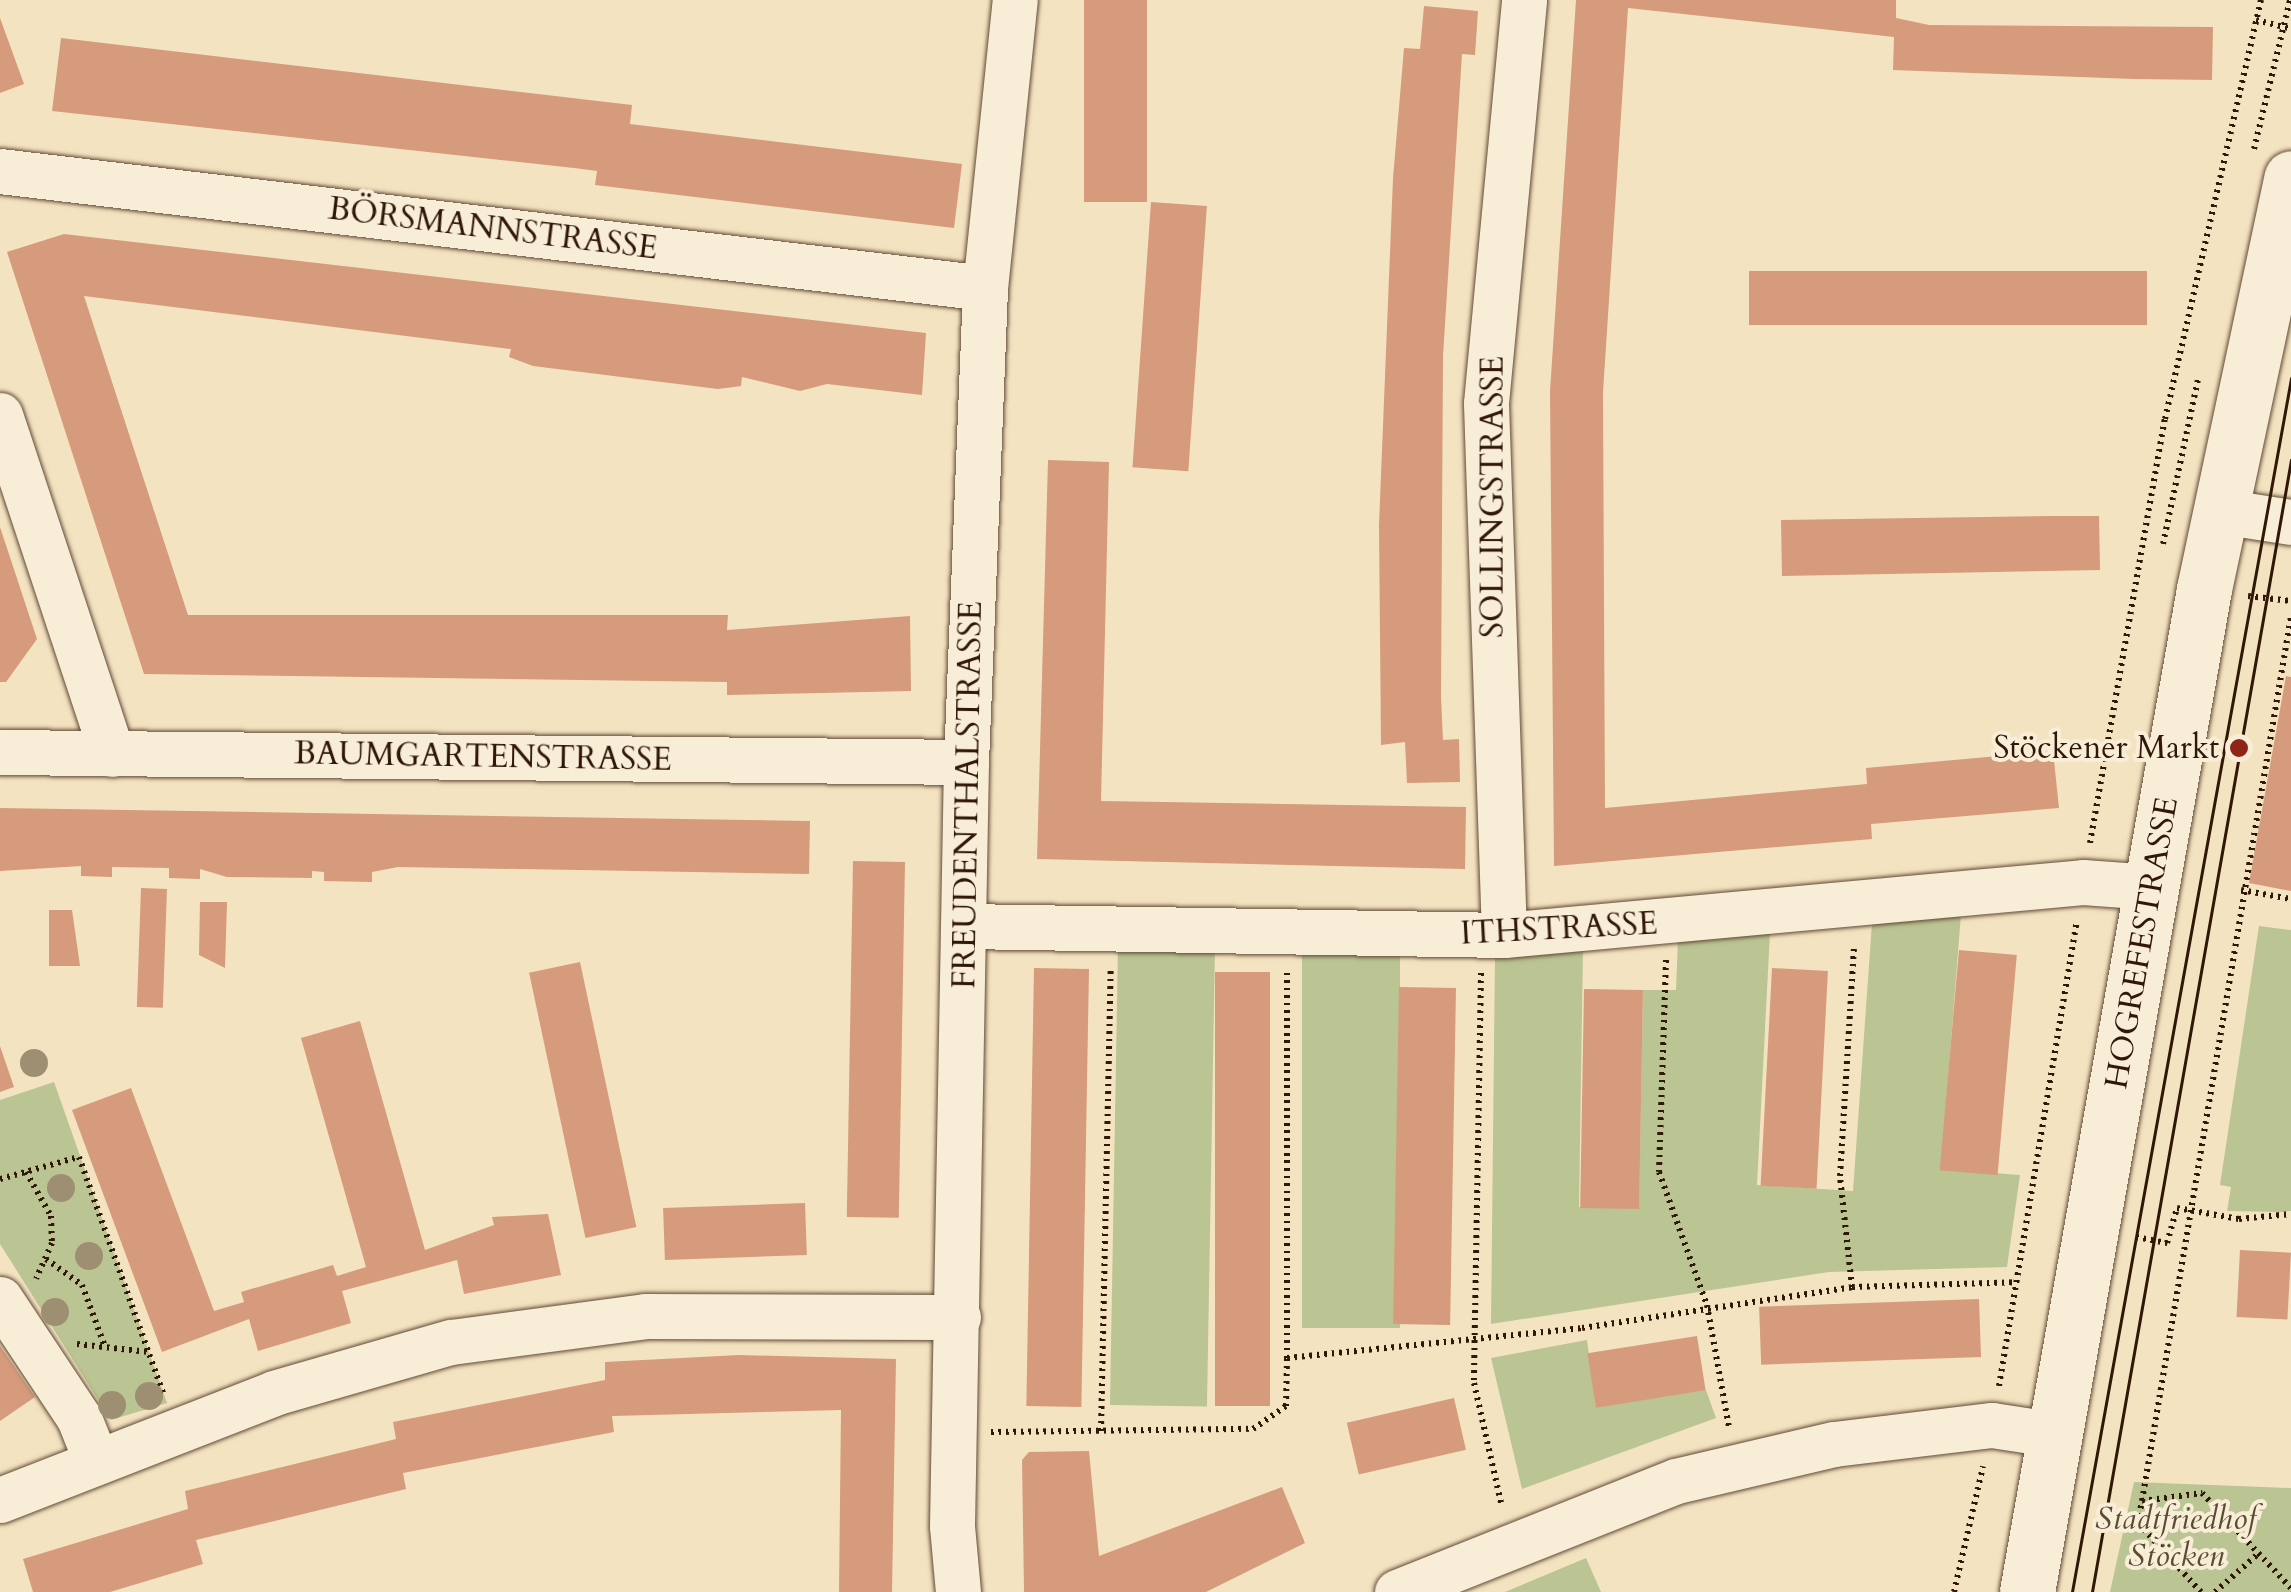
<!DOCTYPE html>
<meta charset="utf-8">
<style>
body{margin:0}
#map{position:relative;width:2291px;height:1592px;overflow:hidden;background:#f4e3c1;font-family:Cardo,serif}
div>[style]{position:absolute}
.green>*{inset:0;background:#bbc493;transform-origin:0 0}
.building>*{inset:0;background:#d59b7c;transform-origin:0 0}
.path>*{height:6px;margin-top:-3px;transform-origin:0;background:repeating-linear-gradient(90deg,#301708 0 2.5px,transparent 0 7.5px)}
.roads{filter:drop-shadow(0 0 2px #614a36) drop-shadow(0 0 2px #614a36)}
.street>*{height:45px;margin:-22.5px;padding:0 22.5px;transform-origin:22.5px;border-radius:22.5px;background:#f8edd7}
.secondary>*{height:55px;margin:-27.5px;padding:0 27.5px;transform-origin:27.5px;border-radius:27.5px;background:#f8edd7}
.tram>*{height:2.5px;margin:-1.25px;padding:0 1.25px;transform-origin:1.25px;border-radius:1.25px;background:#301708}
.trees>*{width:28px;height:28px;margin:-14px;border-radius:50%;background:#9f8f72}
.dots>*{width:28px;height:28px;translate:-50% -50%;box-sizing:border-box;border:5px solid #f8edd7;border-radius:50%}
span{translate:-50% -50%;white-space:nowrap;text-align:center;line-height:1.15;-webkit-text-stroke:8px #f8edd7;paint-order:stroke}
.street-label{font-size:32px;color:#301708}
.poi-label{font-size:32px;color:#301708}
.right{translate:-100% -50%;text-align:right}
.park-label{font-size:32px;color:#5a4b32;font-style:italic}
</style>
<div id="map">
<div class="green">
<div style="clip-path:polygon(1961px 914px,1941px 1169px,2020px 1175px,2007px 1267px,1829px 1272px,1491px 1324px,1495px 954px,1583px 950px,1579px 1207px,1639px 1208px,1643px 990px,1676px 990px,1678px 939px,1770px 932px,1757px 1185px,1853px 1191px,1872px 923px)"></div>
<div style="clip-path:polygon(2259px 926px,2291px 930px,2291px 1211px,2281px 1212px,2227px 1211px,2231px 1187px,2220px 1185px)"></div>
<div style="left:1118px;top:945px;width:97px;height:460px;rotate:1deg"></div>
<div style="left:1302px;top:952px;width:98px;height:376px"></div>
<div style="clip-path:polygon(54px 1082px,167px 1403px,111px 1420px,0 1244px,0 1100px)"></div>
<div style="clip-path:polygon(1587px 1340px,1596px 1407px,1706px 1390px,1716px 1418px,1522px 1489px,1491px 1358px)"></div>
<div style="clip-path:polygon(2134px 1482px,2291px 1488px,2291px 1592px,2110px 1592px)"></div>
<div style="clip-path:polygon(1586px 1558px,1601px 1592px,1505px 1592px)"></div>
</div>
<div class="building">
<div style="left:1084px;top:0;width:63px;height:202px"></div>
<div style="clip-path:polygon(1576px 0,1896px 0,1896px 18px,1929px 25px,2213px 27px,2212px 80px,2134px 79px,1893px 70px,1894px 37px,1628px 8px,1603px 392px,1605px 808px,1867px 784px,1866px 768px,2053px 751px,2059px 808px,1871px 824px,1872px 839px,1554px 866px,1550px 391px)"></div>
<div style="clip-path:polygon(1424px 6px,1478px 11px,1475px 55px,1462px 54px,1443px 356px,1441px 697px,1443px 740px,1459px 739px,1460px 782px,1407px 783px,1405px 742px,1381px 745px,1379px 525px,1393px 178px,1404px 48px,1420px 49px)"></div>
<div style="clip-path:polygon(0 18px,24px 84px,0 93px)"></div>
<div style="clip-path:polygon(61px 38px,632px 105px,630px 124px,962px 164px,954px 228px,595px 185px,597px 171px,574px 168px,52px 111px)"></div>
<div style="left:1151px;top:202px;width:56px;height:266px;rotate:4deg"></div>
<div style="clip-path:polygon(64px 234px,926px 333px,922px 395px,827px 384px,800px 391px,742px 377px,741px 386px,718px 389px,533px 366px,509px 357px,511px 349px,84px 296px,188px 615px,728px 615px,727px 630px,910px 616px,911px 691px,727px 695px,727px 682px,144px 674px,7px 252px)"></div>
<div style="left:1749px;top:271px;width:398px;height:54px"></div>
<div style="clip-path:polygon(1048px 460px,1109px 462px,1101px 801px,1466px 807px,1465px 869px,1037px 859px)"></div>
<div style="clip-path:polygon(2053px 516px,2099px 516px,2100px 570px,1782px 576px,1781px 520px)"></div>
<div style="clip-path:polygon(0 527px,37px 639px,6px 682px,0 682px)"></div>
<div style="clip-path:polygon(2286px 676px,2291px 677px,2291px 891px,2249px 883px)"></div>
<div style="clip-path:polygon(0 808px,810px 821px,809px 874px,398px 867px,372px 872px,372px 882px,324px 881px,324px 872px,312px 871px,312px 878px,227px 877px,200px 869px,200px 879px,169px 878px,169px 868px,112px 867px,112px 877px,81px 876px,81px 866px,0 871px)"></div>
<div style="left:853px;top:861px;width:52px;height:356px;rotate:1deg"></div>
<div style="left:141px;top:888px;width:26px;height:119px;rotate:2deg"></div>
<div style="clip-path:polygon(200px 902px,227px 902px,225px 968px,199px 955px)"></div>
<div style="clip-path:polygon(49px 910px,72px 910px,80px 966px,49px 966px)"></div>
<div style="left:1959px;top:950px;width:58px;height:221px;rotate:5deg"></div>
<div style="left:580px;top:962px;width:271px;height:52px;rotate:78deg"></div>
<div style="left:1034px;top:968px;width:55px;height:438px;rotate:1deg"></div>
<div style="left:1772px;top:968px;width:56px;height:218px;rotate:3deg"></div>
<div style="left:1215px;top:972px;width:55px;height:434px"></div>
<div style="left:1399px;top:987px;width:57px;height:337px;rotate:1deg"></div>
<div style="left:1584px;top:989px;width:59px;height:219px;rotate:1deg"></div>
<div style="clip-path:polygon(360px 1021px,425px 1250px,494px 1225px,492px 1217px,548px 1214px,561px 1275px,464px 1294px,457px 1260px,342px 1291px,351px 1323px,258px 1351px,249px 1319px,162px 1352px,72px 1110px,131px 1088px,214px 1311px,244px 1302px,241px 1292px,333px 1265px,337px 1276px,366px 1267px,301px 1038px)"></div>
<div style="clip-path:polygon(0 1046px,14px 1087px,0 1092px)"></div>
<div style="left:805px;top:1203px;width:52px;height:142px;rotate:88deg"></div>
<div style="left:2240px;top:1250px;width:51px;height:67px;rotate:3deg"></div>
<div style="left:1979px;top:1299px;width:58px;height:220px;rotate:88deg"></div>
<div style="left:1697px;top:1336px;width:55px;height:111px;rotate:81deg"></div>
<div style="clip-path:polygon(0 1346px,35px 1397px,0 1421px)"></div>
<div style="clip-path:polygon(739px 1355px,896px 1359px,892px 1592px,839px 1592px,841px 1410px,612px 1416px,614px 1432px,403px 1473px,406px 1489px,196px 1540px,203px 1564px,110px 1592px,33px 1592px,23px 1559px,188px 1509px,185px 1491px,396px 1439px,393px 1422px,605px 1380px,605px 1362px)"></div>
<div style="left:1454px;top:1398px;width:53px;height:110px;rotate:77deg"></div>
<div style="clip-path:polygon(1089px 1451px,1099px 1556px,1282px 1487px,1305px 1543px,1206px 1592px,1024px 1592px,1022px 1460px,1029px 1452px)"></div>
</div>
<div class="path">
<div style="left:2256px;top:20px;width:36px;rotate:14deg"></div>
<div style="left:2254px;top:149px;width:153px;rotate:-76.4deg"></div>
<div style="left:2163px;top:544px;width:168px;rotate:-78deg"></div>
<div style="left:2248px;top:596px;width:43px;rotate:6.6deg"></div>
<div style="left:2090px;top:843px;width:431px;rotate:-80deg"></div>
<div style="left:2165px;top:419px;width:430px;rotate:-77.1deg"></div>
<div style="left:2241px;top:890px;width:51px;rotate:10.2deg"></div>
<div style="left:1666px;top:960px;width:212px;rotate:91.9deg"></div>
<div style="left:1659px;top:1172px;width:141px;rotate:70.2deg"></div>
<div style="left:1707px;top:1305px;width:124px;rotate:79.8deg"></div>
<div style="left:1481px;top:973px;width:410px;rotate:91deg"></div>
<div style="left:1474px;top:1383px;width:127px;rotate:77.3deg"></div>
<div style="left:26px;top:1172px;width:51px;rotate:60.4deg"></div>
<div style="left:51px;top:1216px;width:27px;rotate:88deg"></div>
<div style="left:52px;top:1243px;width:39px;rotate:114deg"></div>
<div style="left:0;top:1179px;width:82px;rotate:-15.6deg"></div>
<div style="left:79px;top:1157px;width:254px;rotate:70.4deg"></div>
<div style="left:2136px;top:1237px;width:32px;rotate:11deg"></div>
<div style="left:2167px;top:1243px;width:36px;rotate:-74deg"></div>
<div style="left:2177px;top:1208px;width:63px;rotate:10.1deg"></div>
<div style="left:2239px;top:1219px;width:52px;rotate:-5.5deg"></div>
<div style="left:46px;top:1259px;width:44px;rotate:35.8deg"></div>
<div style="left:82px;top:1285px;width:66px;rotate:69.6deg"></div>
<div style="left:1852px;top:1287px;width:112px;rotate:-96.2deg"></div>
<div style="left:1840px;top:1176px;width:232px;rotate:-86.5deg"></div>
<div style="left:77px;top:1344px;width:72px;rotate:6.3deg"></div>
<div style="left:1287px;top:1358px;width:390px;rotate:-90deg"></div>
<div style="left:1999px;top:1386px;width:468px;rotate:-80.5deg"></div>
<div style="left:1101px;top:1431px;width:462px;rotate:-88.8deg"></div>
<div style="left:991px;top:1432px;width:262px;rotate:-0.7deg"></div>
<div style="left:1253px;top:1429px;width:40px;rotate:-34.9deg"></div>
<div style="left:1286px;top:1406px;width:48px;rotate:-88.8deg"></div>
<div style="left:1287px;top:1358px;width:297px;rotate:-5.8deg"></div>
<div style="left:1582px;top:1328px;width:273px;rotate:-8.6deg"></div>
<div style="left:1852px;top:1287px;width:164px;rotate:-1.7deg"></div>
<div style="left:2142px;top:1501px;width:897px;rotate:-80.44deg"></div>
<div style="left:1954px;top:1592px;width:129px;rotate:-77deg"></div>
<div style="left:2201px;top:1592px;width:93px;rotate:-132.4deg"></div>
<div style="left:2138px;top:1523px;width:22px;rotate:-80deg"></div>
<div style="left:2142px;top:1501px;width:61px;rotate:-7.6deg"></div>
<div style="left:2202px;top:1493px;width:130px;rotate:46.9deg"></div>
<div style="left:2215px;top:1592px;width:57px;rotate:-41.5deg"></div>
</div>
<div class="roads">
<div class="street">
<div style="left:0;top:171px;width:992px;rotate:6.77deg"></div>
<div style="left:0;top:415px;width:357px;rotate:71.7deg"></div>
<div style="left:2220px;top:511px;width:72px;rotate:8.8deg"></div>
<div style="left:0;top:752px;width:966px;rotate:0.59deg"></div>
<div style="left:964px;top:926px;width:540px;rotate:0.95deg"></div>
<div style="left:1504px;top:935px;width:581px;rotate:-5.23deg"></div>
<div style="left:2083px;top:882px;width:69px;rotate:4.1deg"></div>
<div style="left:1504px;top:935px;width:532px;rotate:-91.94deg"></div>
<div style="left:1486px;top:403px;width:405px;rotate:-84.6deg"></div>
<div style="left:0;top:1299px;width:143px;rotate:56.4deg"></div>
<div style="left:79px;top:1418px;width:46px;rotate:68.4deg"></div>
<div style="left:0;top:1500px;width:294px;rotate:-21.3deg"></div>
<div style="left:274px;top:1393px;width:184px;rotate:-16.1deg"></div>
<div style="left:451px;top:1342px;width:196px;rotate:-7.6deg"></div>
<div style="left:645px;top:1316px;width:313px;rotate:0.2deg"></div>
<div style="left:958px;top:1592px;width:66px;rotate:-95.2deg"></div>
<div style="left:952px;top:1526px;width:764px;rotate:-88.95deg"></div>
<div style="left:966px;top:762px;width:474px;rotate:-87.7deg"></div>
<div style="left:985px;top:288px;width:290px;rotate:-84.1deg"></div>
<div style="left:1397px;top:1592px;width:300px;rotate:-21.7deg"></div>
<div style="left:1676px;top:1481px;width:162px;rotate:-13.2deg"></div>
<div style="left:1834px;top:1444px;width:159px;rotate:-6.9deg"></div>
<div style="left:1992px;top:1425px;width:66px;rotate:8.7deg"></div>
</div>
<div class="secondary">
<div style="left:2027px;top:1592px;width:1018px;rotate:-79.99deg"></div>
<div style="left:2204px;top:589px;width:420px;rotate:-78deg"></div>
</div>
</div>
<div class="tram">
<div style="left:2072px;top:1592px;width:1233px;rotate:-79.77deg"></div>
<div style="left:2092px;top:1592px;width:1149px;rotate:-80.03deg"></div>
</div>
<div class="trees">
<div style="left:34px;top:1063px"></div>
<div style="left:61px;top:1188px"></div>
<div style="left:89px;top:1256px"></div>
<div style="left:55px;top:1312px"></div>
<div style="left:149px;top:1396px"></div>
<div style="left:112px;top:1405px"></div>
</div>
<div class="dots">
<div style="left:2239px;top:748px;background:#8f2418"></div>
</div>
<div class="street-label">
<span style="left:493px;top:229px;rotate:7deg">BÖRSMANNSTRASSE</span>
<span style="left:1493px;top:497px;rotate:-90deg">SOLLINGSTRASSE</span>
<span style="left:483px;top:757px;rotate:1deg">BAUMGARTENSTRASSE</span>
<span style="left:968px;top:795px;rotate:-89deg">FREUDENTHALSTRASSE</span>
<span style="left:1559px;top:929px;rotate:-3deg">ITHSTRASSE</span>
<span style="left:2142px;top:943px;rotate:-80deg">HOGREFESTRASSE</span>
</div>
<div class="poi-label">
<span class="right" style="left:2219px;top:748px">Stöckener Markt</span>
</div>
<div class="park-label">
<span style="left:2176px;top:1538px">Stadtfriedhof<br>Stöcken</span>
</div>
</div>
